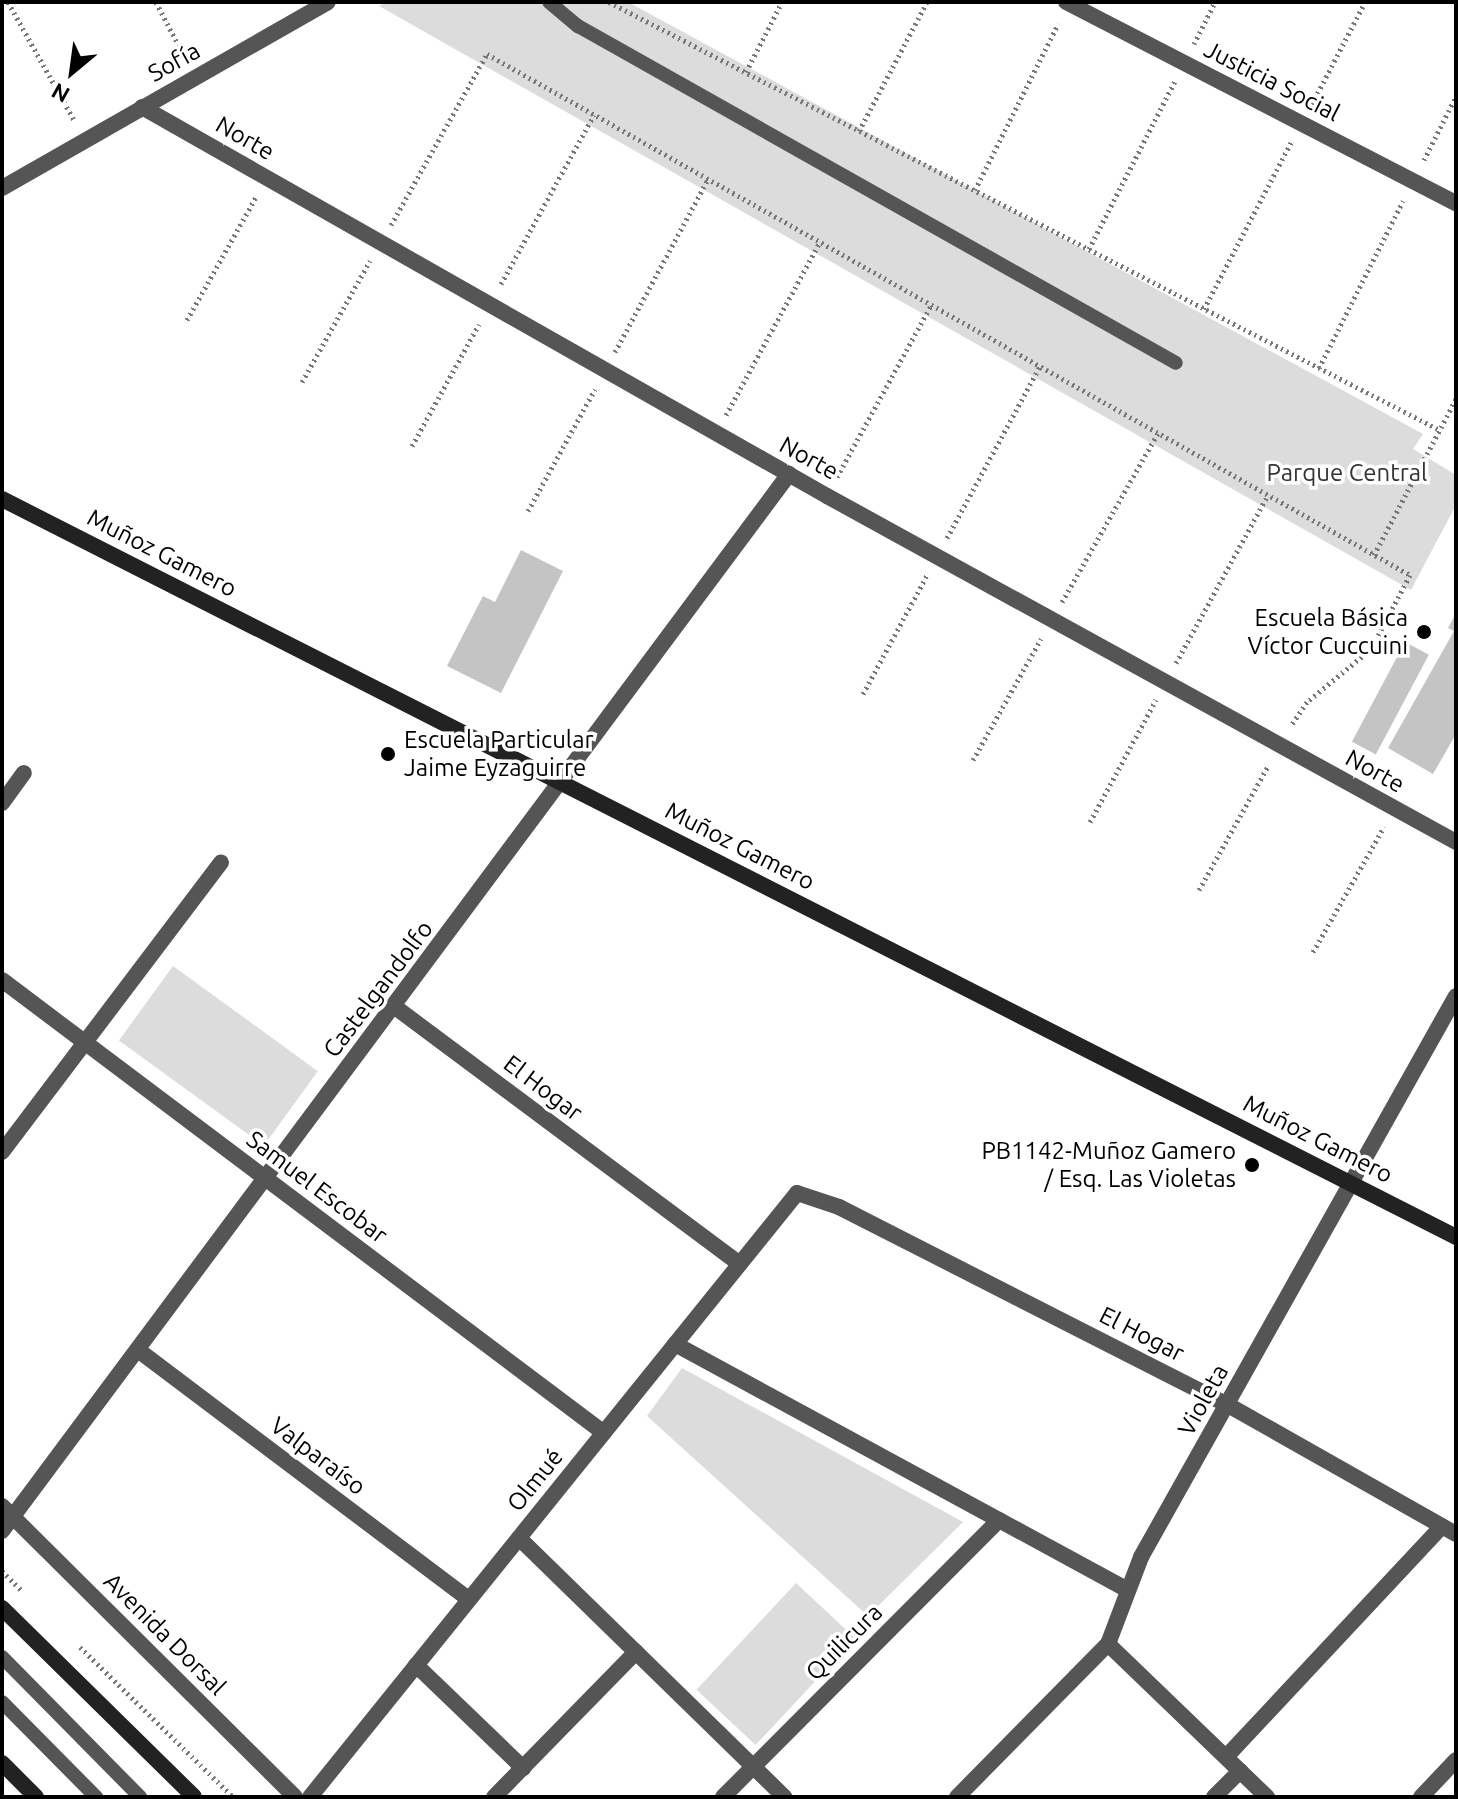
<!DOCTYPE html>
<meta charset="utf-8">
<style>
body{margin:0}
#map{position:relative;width:1458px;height:1799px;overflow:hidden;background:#fff;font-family:Ubuntu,sans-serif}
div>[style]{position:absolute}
.green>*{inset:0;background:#dcdcdc;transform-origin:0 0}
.building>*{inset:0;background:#c4c4c4;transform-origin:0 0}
.path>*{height:5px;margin-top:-2.5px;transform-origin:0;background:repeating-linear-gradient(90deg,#777 0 2px,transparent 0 6px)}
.lane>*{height:14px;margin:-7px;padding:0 7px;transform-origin:7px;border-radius:7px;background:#555}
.street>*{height:16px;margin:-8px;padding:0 8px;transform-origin:8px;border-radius:8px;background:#555}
.secondary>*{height:16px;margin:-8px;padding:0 8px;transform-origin:8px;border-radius:8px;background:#222}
.dots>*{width:22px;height:22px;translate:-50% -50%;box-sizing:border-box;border:4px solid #fff;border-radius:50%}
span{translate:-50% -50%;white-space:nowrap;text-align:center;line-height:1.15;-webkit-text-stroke:7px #fff;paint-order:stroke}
.street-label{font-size:24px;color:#000}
.park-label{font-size:24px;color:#333}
.poi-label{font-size:24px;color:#000}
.right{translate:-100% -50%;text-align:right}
.left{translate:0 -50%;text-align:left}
.frame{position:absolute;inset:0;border:4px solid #000;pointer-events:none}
.north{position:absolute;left:32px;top:32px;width:80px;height:80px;-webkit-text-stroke:6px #fff;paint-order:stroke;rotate:209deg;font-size:22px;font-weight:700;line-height:32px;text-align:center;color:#000}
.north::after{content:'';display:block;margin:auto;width:28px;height:36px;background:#000;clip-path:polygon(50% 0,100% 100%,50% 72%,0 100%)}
</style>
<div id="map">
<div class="green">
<div style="clip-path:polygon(387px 2px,628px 2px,1423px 434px,1413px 449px,1456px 475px,1456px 505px,1411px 590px,379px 6px)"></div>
<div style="left:173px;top:966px;width:179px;height:92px;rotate:36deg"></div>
<div style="clip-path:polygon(682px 1368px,963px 1522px,868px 1616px,647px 1416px)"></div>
<div style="left:796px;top:1583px;width:81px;height:146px;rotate:43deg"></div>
</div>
<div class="building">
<div style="clip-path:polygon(521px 550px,563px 571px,501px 693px,447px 666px,483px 596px,495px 602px)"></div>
<div style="clip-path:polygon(1456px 613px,1456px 734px,1433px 774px,1388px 748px,1454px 631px,1448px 628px)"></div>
<div style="left:1405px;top:642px;width:27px;height:113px;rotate:28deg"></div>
</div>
<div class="path">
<div style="left:8px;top:2px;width:135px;rotate:60.8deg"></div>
<div style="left:156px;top:2px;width:63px;rotate:62.6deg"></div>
<div style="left:609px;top:2px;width:935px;rotate:27.25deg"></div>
<div style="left:1194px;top:44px;width:47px;rotate:-63.4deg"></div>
<div style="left:746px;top:72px;width:79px;rotate:-62.8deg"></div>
<div style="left:1312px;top:104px;width:115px;rotate:-62.5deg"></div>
<div style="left:859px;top:131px;width:146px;rotate:-62.2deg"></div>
<div style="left:1424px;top:160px;width:72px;rotate:-63.4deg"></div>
<div style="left:975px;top:190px;width:186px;rotate:-63.4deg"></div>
<div style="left:391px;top:225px;width:196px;rotate:-60.7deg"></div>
<div style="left:487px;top:54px;width:1060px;rotate:29.44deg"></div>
<div style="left:1410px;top:575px;width:84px;rotate:117.8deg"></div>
<div style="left:1371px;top:649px;width:83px;rotate:140.4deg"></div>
<div style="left:1307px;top:702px;width:27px;rotate:124deg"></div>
<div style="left:1089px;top:249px;width:189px;rotate:-62.9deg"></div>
<div style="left:501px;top:284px;width:193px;rotate:-61.2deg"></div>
<div style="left:1204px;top:309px;width:190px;rotate:-62.4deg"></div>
<div style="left:187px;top:320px;width:141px;rotate:-60.7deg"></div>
<div style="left:615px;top:352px;width:196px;rotate:-61.7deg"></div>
<div style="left:1319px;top:368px;width:187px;rotate:-63.3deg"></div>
<div style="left:302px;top:382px;width:139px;rotate:-60.7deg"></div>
<div style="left:726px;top:415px;width:197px;rotate:-61.5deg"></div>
<div style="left:412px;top:446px;width:139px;rotate:-61.2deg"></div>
<div style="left:837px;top:477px;width:196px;rotate:-61.3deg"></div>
<div style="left:528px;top:511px;width:139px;rotate:-61.2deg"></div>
<div style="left:947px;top:538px;width:196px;rotate:-61.6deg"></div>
<div style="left:1374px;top:555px;width:176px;rotate:-62.3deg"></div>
<div style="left:1062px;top:602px;width:194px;rotate:-60.4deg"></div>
<div style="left:1176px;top:663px;width:192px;rotate:-61.3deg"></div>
<div style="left:863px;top:694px;width:135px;rotate:-61.7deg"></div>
<div style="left:973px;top:760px;width:139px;rotate:-60.7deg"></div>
<div style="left:1090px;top:822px;width:139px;rotate:-61.6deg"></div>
<div style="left:1199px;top:890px;width:144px;rotate:-60.9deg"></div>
<div style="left:1313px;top:952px;width:144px;rotate:-60.4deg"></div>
<div style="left:2px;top:1571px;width:27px;rotate:45deg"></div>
<div style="left:80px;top:1647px;width:214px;rotate:44.4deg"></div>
</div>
<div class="lane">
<div style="left:549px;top:2px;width:38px;rotate:40deg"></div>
<div style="left:578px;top:26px;width:686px;rotate:29.4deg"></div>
<div style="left:2px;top:1657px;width:197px;rotate:45.4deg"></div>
<div style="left:2px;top:1702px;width:134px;rotate:45.3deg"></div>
</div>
<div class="street">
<div style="left:1066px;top:2px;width:439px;rotate:27.3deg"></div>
<div style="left:142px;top:107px;width:788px;rotate:29.59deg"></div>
<div style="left:827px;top:496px;width:718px;rotate:28.81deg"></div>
<div style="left:2px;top:188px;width:375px;rotate:-29.7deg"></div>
<div style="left:2px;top:803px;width:37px;rotate:-54deg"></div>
<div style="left:2px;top:980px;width:753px;rotate:36.96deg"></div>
<div style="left:395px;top:1007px;width:430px;rotate:36.7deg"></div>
<div style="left:2px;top:1152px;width:363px;rotate:-52.9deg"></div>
<div style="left:675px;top:1344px;width:513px;rotate:28.51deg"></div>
<div style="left:138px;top:1350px;width:414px;rotate:37deg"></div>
<div style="left:2px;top:1506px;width:413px;rotate:44.8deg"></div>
<div style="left:2px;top:1531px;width:1318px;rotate:-53.33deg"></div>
<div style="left:519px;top:1538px;width:371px;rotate:44.3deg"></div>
<div style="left:1108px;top:1644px;width:221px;rotate:43.9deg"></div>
<div style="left:416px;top:1665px;width:149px;rotate:43.9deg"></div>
<div style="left:1226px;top:1757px;width:316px;rotate:-46.9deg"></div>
<div style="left:310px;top:1797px;width:776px;rotate:-51.12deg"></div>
<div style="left:797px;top:1193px;width:44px;rotate:18.4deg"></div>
<div style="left:839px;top:1207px;width:436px;rotate:27deg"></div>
<div style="left:1228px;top:1405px;width:262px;rotate:29.5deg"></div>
<div style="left:494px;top:1797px;width:203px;rotate:-45.6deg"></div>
<div style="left:723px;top:1797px;width:391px;rotate:-45.1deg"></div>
<div style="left:957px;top:1797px;width:215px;rotate:-45.4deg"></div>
<div style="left:1108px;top:1644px;width:93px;rotate:-69.2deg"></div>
<div style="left:1141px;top:1557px;width:643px;rotate:-60.69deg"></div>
<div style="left:1214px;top:1797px;width:37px;rotate:-45deg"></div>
<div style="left:1421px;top:1797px;width:51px;rotate:-46.6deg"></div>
</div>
<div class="secondary">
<div style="left:2px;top:499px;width:1631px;rotate:26.91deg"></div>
<div style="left:2px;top:1608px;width:269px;rotate:44.5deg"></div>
<div style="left:2px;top:1763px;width:48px;rotate:45deg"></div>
</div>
<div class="dots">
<div style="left:1424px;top:632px;background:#000"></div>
<div style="left:388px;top:754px;background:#000"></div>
<div style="left:1252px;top:1165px;background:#000"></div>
</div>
<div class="street-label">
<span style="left:174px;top:62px;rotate:-29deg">Sofía</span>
<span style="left:1272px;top:81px;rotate:27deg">Justicia Social</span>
<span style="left:245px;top:138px;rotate:30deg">Norte</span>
<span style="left:809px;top:458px;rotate:29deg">Norte</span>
<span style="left:162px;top:553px;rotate:27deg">Muñoz Gamero</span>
<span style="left:1375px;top:771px;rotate:29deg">Norte</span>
<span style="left:740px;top:846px;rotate:27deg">Muñoz Gamero</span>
<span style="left:378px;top:989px;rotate:-53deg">Castelgandolfo</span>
<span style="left:543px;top:1088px;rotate:37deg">El Hogar</span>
<span style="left:1318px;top:1139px;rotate:27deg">Muñoz Gamero</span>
<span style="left:317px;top:1187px;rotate:37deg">Samuel Escobar</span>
<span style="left:1142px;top:1334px;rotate:27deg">El Hogar</span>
<span style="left:1203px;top:1400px;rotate:-61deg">Violeta</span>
<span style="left:318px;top:1456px;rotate:37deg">Valparaíso</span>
<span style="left:535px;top:1480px;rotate:-51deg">Olmué</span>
<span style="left:165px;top:1634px;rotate:45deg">Avenida Dorsal</span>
<span style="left:844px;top:1642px;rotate:-45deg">Quilicura</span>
</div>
<div class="park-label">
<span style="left:1347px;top:473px">Parque Central</span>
</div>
<div class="poi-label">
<span class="right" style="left:1408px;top:632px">Escuela Básica<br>Víctor Cuccuini</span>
<span class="left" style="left:404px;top:754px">Escuela Particular<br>Jaime Eyzaguirre</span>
<span class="right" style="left:1236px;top:1165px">PB1142-Muñoz Gamero<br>/ Esq. Las Violetas</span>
</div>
<div class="frame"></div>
<div class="north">N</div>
</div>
